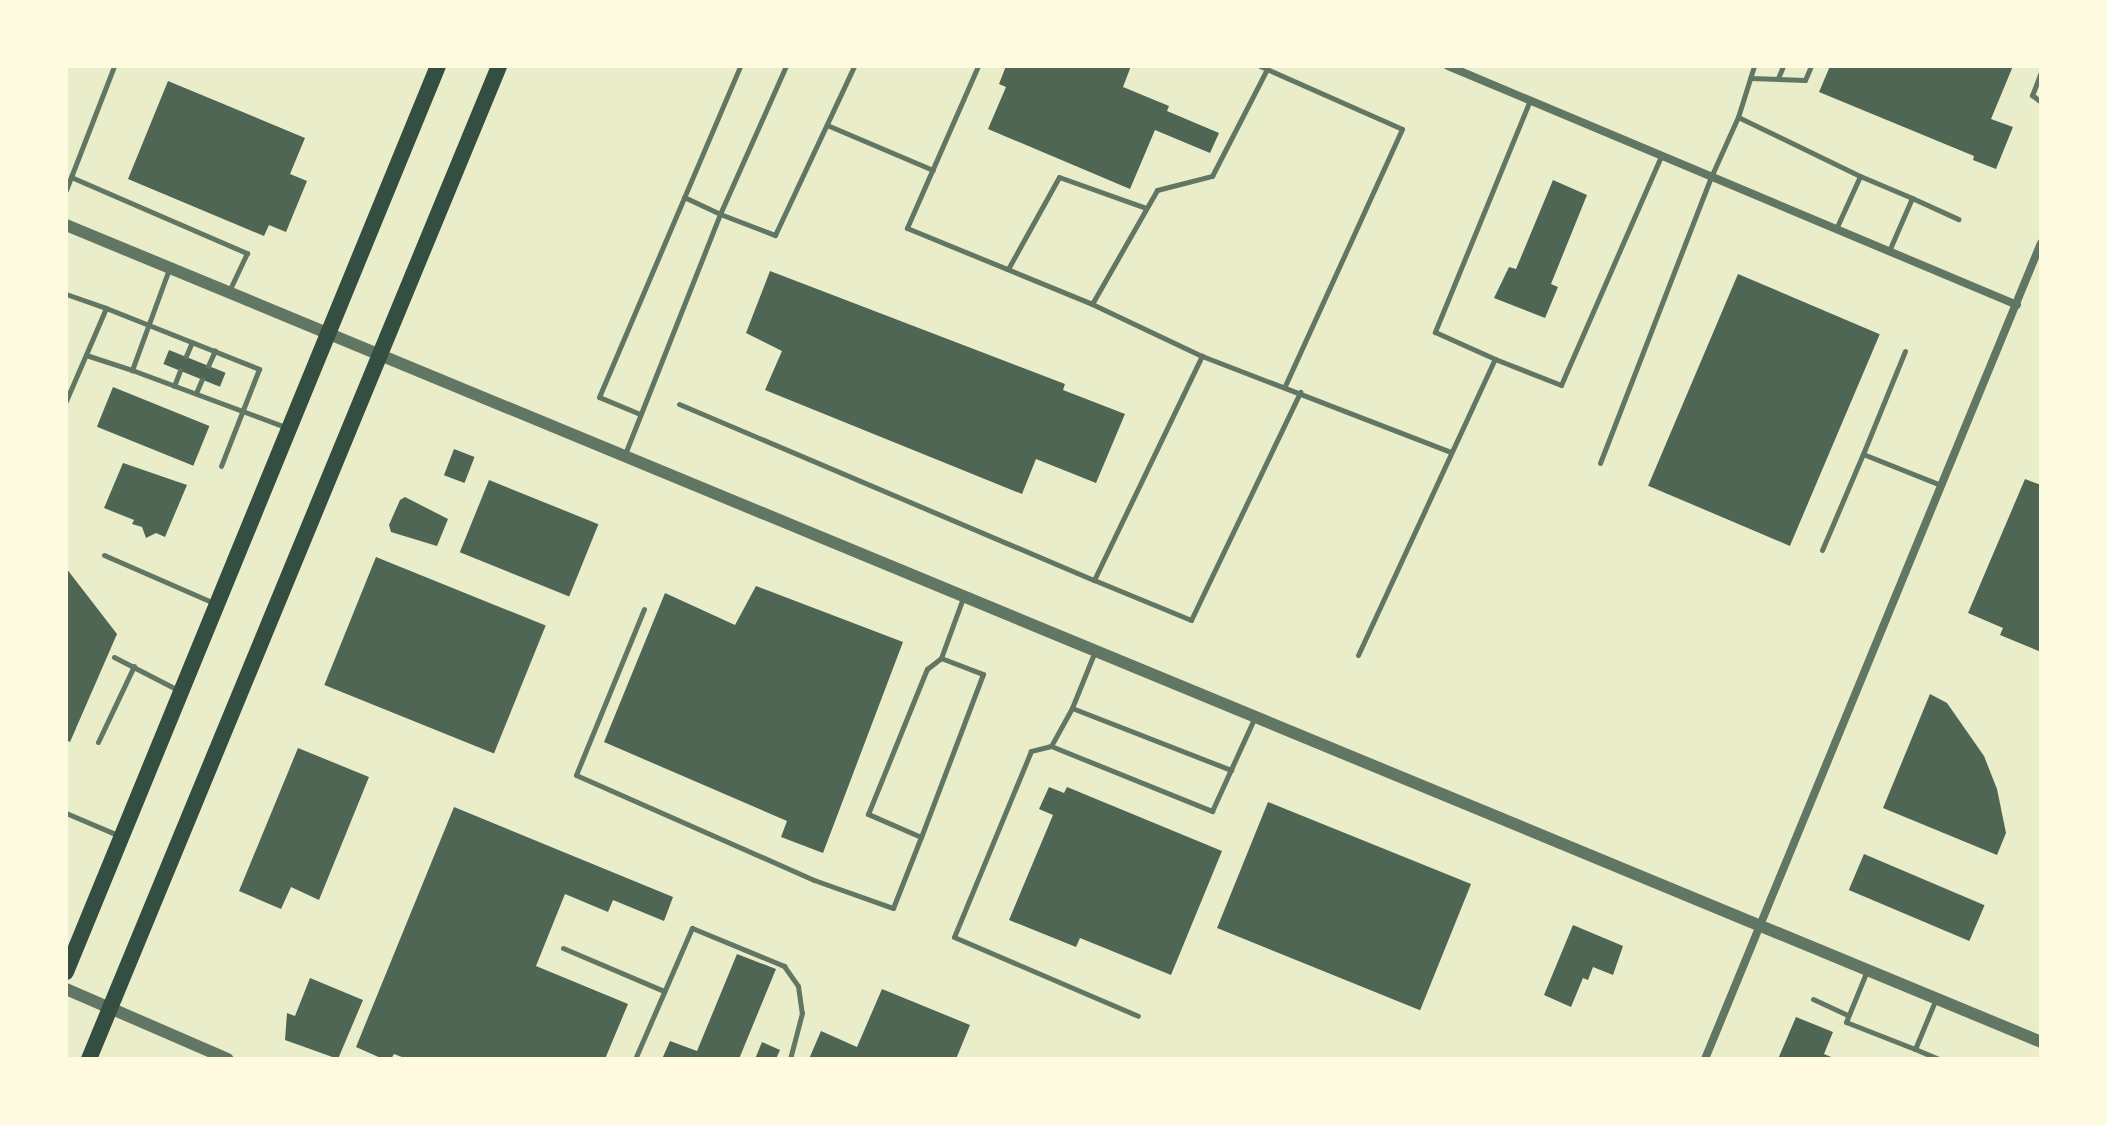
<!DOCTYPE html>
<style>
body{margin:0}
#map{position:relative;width:2107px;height:1125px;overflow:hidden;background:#e9edc9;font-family:Roboto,sans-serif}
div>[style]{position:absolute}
.building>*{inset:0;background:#4f6655;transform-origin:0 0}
.service>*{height:5px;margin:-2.5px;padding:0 2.5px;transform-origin:2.5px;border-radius:2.5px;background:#617663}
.minor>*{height:8px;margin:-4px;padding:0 4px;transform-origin:4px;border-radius:4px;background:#617663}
.tertiary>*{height:12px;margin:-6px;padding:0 6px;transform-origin:6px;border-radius:6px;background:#617663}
.primary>*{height:16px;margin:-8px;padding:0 8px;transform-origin:8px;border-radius:8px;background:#344e41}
span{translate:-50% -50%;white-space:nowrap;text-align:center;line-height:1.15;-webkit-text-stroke:6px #fefae0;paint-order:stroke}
.frame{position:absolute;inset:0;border:68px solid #fefae0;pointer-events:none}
</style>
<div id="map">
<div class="building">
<div style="clip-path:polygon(1006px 66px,1131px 66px,1123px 87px,1169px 106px,1167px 111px,1219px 133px,1210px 153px,1155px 130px,1130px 189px,988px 129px,1006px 87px,999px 84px)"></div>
<div style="clip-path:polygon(1830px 66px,2013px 66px,1991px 119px,2013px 127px,1996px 169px,1973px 160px,1974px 156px,1819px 92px)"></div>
<div style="clip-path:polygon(168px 81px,305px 138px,290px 174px,307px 181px,286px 232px,269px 225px,264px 236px,128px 179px)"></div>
<div style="clip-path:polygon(1553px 180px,1587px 195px,1551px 284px,1558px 287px,1545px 318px,1494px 298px,1509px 267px,1516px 269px)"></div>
<div style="clip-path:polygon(770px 271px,1065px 384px,1063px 390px,1125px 414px,1096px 483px,1036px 459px,1022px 494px,765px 390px,782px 351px,746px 333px)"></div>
<div style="left:1738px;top:274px;width:154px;height:230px;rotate:23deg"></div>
<div style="left:169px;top:350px;width:61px;height:15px;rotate:22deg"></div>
<div style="left:113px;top:387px;width:104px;height:43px;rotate:22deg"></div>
<div style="left:454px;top:449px;width:22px;height:28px;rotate:21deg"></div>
<div style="clip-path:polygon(123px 463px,187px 485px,165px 537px,156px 533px,146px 538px,142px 527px,132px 524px,134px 520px,104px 508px)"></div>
<div style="clip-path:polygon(2025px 479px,2041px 485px,2041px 652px,2000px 635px,2003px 628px,1968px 613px)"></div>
<div style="left:489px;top:480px;width:118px;height:78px;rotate:22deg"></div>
<div style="clip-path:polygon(405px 497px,448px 519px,437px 546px,391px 532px,389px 525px,400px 500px)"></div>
<div style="left:376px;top:557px;width:183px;height:138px;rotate:22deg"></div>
<div style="clip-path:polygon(66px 568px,117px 634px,70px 742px,66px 740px)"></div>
<div style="clip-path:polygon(756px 586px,903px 642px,823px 853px,781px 837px,787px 821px,604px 742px,665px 593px,735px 625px)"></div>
<div style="clip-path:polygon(1930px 694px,1947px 703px,1984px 756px,1997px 789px,2006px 833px,1997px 855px,1883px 808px)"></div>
<div style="clip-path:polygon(298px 748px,369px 777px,319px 900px,291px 887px,281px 909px,239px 891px)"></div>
<div style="clip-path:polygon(1049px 787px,1064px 793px,1067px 787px,1222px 851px,1171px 975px,1080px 938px,1076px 947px,1009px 920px,1053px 815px,1039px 809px)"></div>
<div style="left:1268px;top:802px;width:219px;height:136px;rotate:22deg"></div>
<div style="clip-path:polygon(454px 807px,673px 897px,664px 921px,613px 900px,608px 912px,565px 894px,536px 966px,628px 1004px,605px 1059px,407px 1059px,394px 1054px,391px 1059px,383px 1059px,356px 1047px)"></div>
<div style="left:1864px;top:854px;width:131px;height:39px;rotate:23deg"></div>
<div style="clip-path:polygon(1573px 925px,1623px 946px,1613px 975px,1593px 967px,1588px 980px,1583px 978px,1571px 1007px,1544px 995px)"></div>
<div style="clip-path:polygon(737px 954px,776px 969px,739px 1059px,662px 1059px,670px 1041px,697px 1051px)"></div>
<div style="clip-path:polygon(310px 978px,363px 1000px,338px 1059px,285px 1040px,287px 1013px,295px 1016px)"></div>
<div style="clip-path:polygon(882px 989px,970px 1025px,956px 1059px,809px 1059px,821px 1031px,857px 1047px)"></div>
<div style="clip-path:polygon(1796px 1017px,1833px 1032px,1824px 1054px,1836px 1059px,1778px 1059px)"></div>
<div style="clip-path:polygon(762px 1042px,780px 1050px,776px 1059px,755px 1059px)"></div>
</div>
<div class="service">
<div style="left:978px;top:66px;width:177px;rotate:113.7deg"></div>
<div style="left:907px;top:228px;width:200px;rotate:22.3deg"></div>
<div style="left:1092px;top:304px;width:122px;rotate:25.3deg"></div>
<div style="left:1202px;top:356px;width:267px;rotate:21.1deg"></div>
<div style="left:1260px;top:66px;width:155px;rotate:23.9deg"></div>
<div style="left:1402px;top:129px;width:282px;rotate:114.5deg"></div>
<div style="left:2041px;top:72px;width:25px;rotate:111deg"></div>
<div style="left:2032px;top:95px;width:11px;rotate:38deg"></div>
<div style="left:1750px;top:78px;width:55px;rotate:2.1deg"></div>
<div style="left:1805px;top:80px;width:15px;rotate:-67deg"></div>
<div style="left:1778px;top:78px;width:13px;rotate:-67deg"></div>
<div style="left:1530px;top:100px;width:251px;rotate:112.3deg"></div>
<div style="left:1435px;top:332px;width:66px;rotate:24.2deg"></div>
<div style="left:1495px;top:359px;width:71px;rotate:21.5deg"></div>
<div style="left:1561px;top:385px;width:250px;rotate:-66.4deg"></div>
<div style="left:1738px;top:117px;width:53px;rotate:-72.6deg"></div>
<div style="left:827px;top:125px;width:115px;rotate:23deg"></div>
<div style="left:71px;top:177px;width:119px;rotate:-68.8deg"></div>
<div style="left:66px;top:190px;width:14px;rotate:-69deg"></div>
<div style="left:71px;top:177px;width:192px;rotate:23.4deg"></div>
<div style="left:247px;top:253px;width:42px;rotate:115.3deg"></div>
<div style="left:684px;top:197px;width:40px;rotate:25deg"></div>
<div style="left:720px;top:214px;width:162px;rotate:-66deg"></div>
<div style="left:1912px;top:198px;width:51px;rotate:24.5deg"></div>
<div style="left:1836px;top:229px;width:58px;rotate:-65.6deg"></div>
<div style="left:1860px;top:176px;width:56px;rotate:22.9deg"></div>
<div style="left:1912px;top:198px;width:58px;rotate:113.5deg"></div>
<div style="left:169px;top:269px;width:108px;rotate:110.1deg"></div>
<div style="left:132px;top:370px;width:166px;rotate:20.4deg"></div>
<div style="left:1008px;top:269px;width:105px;rotate:-61deg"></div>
<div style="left:1059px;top:177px;width:92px;rotate:19.6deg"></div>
<div style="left:66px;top:294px;width:42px;rotate:19.3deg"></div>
<div style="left:106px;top:308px;width:101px;rotate:113.3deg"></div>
<div style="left:1092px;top:304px;width:131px;rotate:-60.3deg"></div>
<div style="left:1157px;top:190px;width:57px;rotate:-14.3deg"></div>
<div style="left:1212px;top:176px;width:120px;rotate:-62.8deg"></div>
<div style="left:106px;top:308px;width:165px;rotate:21.7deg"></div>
<div style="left:259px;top:369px;width:104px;rotate:111.4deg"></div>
<div style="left:1905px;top:351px;width:111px;rotate:112.2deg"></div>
<div style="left:1863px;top:454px;width:84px;rotate:21.7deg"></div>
<div style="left:86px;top:355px;width:48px;rotate:18.1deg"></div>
<div style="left:186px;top:356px;width:15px;rotate:-67deg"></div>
<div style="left:208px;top:366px;width:17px;rotate:-66deg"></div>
<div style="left:174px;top:386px;width:17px;rotate:-69deg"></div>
<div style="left:196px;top:393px;width:15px;rotate:-67deg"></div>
<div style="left:679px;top:404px;width:451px;rotate:23deg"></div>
<div style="left:1094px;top:580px;width:249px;rotate:-64.3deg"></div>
<div style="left:640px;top:414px;width:44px;rotate:-157.5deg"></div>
<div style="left:599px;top:397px;width:360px;rotate:-66.9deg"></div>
<div style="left:625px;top:454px;width:258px;rotate:-68.4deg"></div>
<div style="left:720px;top:214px;width:59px;rotate:20.9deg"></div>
<div style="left:775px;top:235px;width:187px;rotate:-64.9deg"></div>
<div style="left:1600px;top:463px;width:307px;rotate:-68.8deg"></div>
<div style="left:1711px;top:177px;width:66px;rotate:-65.8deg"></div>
<div style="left:1738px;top:117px;width:136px;rotate:25.8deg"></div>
<div style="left:1822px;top:550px;width:104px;rotate:-66.9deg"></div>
<div style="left:104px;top:555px;width:120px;rotate:23.6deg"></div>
<div style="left:1094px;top:580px;width:105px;rotate:22.4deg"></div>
<div style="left:1191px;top:620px;width:253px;rotate:-64.4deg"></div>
<div style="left:644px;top:609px;width:179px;rotate:112.3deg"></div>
<div style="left:576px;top:775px;width:260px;rotate:23.8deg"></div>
<div style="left:814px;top:880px;width:84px;rotate:19.5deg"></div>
<div style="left:893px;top:908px;width:76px;rotate:-68.5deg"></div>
<div style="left:1095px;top:651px;width:61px;rotate:112deg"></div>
<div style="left:1072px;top:708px;width:43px;rotate:118.9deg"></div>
<div style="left:1051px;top:746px;width:21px;rotate:166deg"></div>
<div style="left:1031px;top:751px;width:201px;rotate:112.5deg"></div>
<div style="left:954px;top:937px;width:200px;rotate:23.2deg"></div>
<div style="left:1358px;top:655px;width:326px;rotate:-65.2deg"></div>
<div style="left:114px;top:657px;width:72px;rotate:27.3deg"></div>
<div style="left:941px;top:658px;width:45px;rotate:20.9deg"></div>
<div style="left:983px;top:674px;width:174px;rotate:110.8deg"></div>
<div style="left:921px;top:837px;width:58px;rotate:-156.5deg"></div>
<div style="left:868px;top:814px;width:157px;rotate:-67.9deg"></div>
<div style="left:927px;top:669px;width:18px;rotate:-38deg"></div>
<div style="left:941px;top:658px;width:64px;rotate:-69.9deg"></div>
<div style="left:1072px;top:708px;width:171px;rotate:21.3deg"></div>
<div style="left:98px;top:742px;width:84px;rotate:-64.7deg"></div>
<div style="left:1051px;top:746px;width:174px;rotate:22deg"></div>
<div style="left:1212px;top:811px;width:101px;rotate:-65.5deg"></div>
<div style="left:66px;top:813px;width:59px;rotate:23.1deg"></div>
<div style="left:563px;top:948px;width:110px;rotate:23.1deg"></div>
<div style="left:1866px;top:973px;width:53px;rotate:112.2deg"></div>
<div style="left:1846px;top:1022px;width:74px;rotate:21.4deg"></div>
<div style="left:1813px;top:999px;width:38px;rotate:25deg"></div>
<div style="left:1935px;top:1001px;width:52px;rotate:112.6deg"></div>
<div style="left:1915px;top:1049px;width:26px;rotate:23deg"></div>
<div style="left:635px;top:1059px;width:143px;rotate:-66.5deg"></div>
<div style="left:692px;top:928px;width:100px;rotate:22.4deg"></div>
<div style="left:784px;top:966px;width:24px;rotate:55deg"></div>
<div style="left:798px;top:986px;width:27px;rotate:82deg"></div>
<div style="left:802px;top:1013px;width:48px;rotate:104.6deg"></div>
</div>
<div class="minor">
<div style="left:1448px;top:66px;width:617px;rotate:22.78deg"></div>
<div style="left:1705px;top:1059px;width:882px;rotate:-67.62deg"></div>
</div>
<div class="tertiary">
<div style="left:66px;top:225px;width:2137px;rotate:22.47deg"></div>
<div style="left:66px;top:989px;width:176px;rotate:23.4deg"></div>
</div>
<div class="primary">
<div style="left:66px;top:972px;width:979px;rotate:-67.68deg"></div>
<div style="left:89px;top:1059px;width:1074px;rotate:-67.56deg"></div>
</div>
<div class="frame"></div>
</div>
